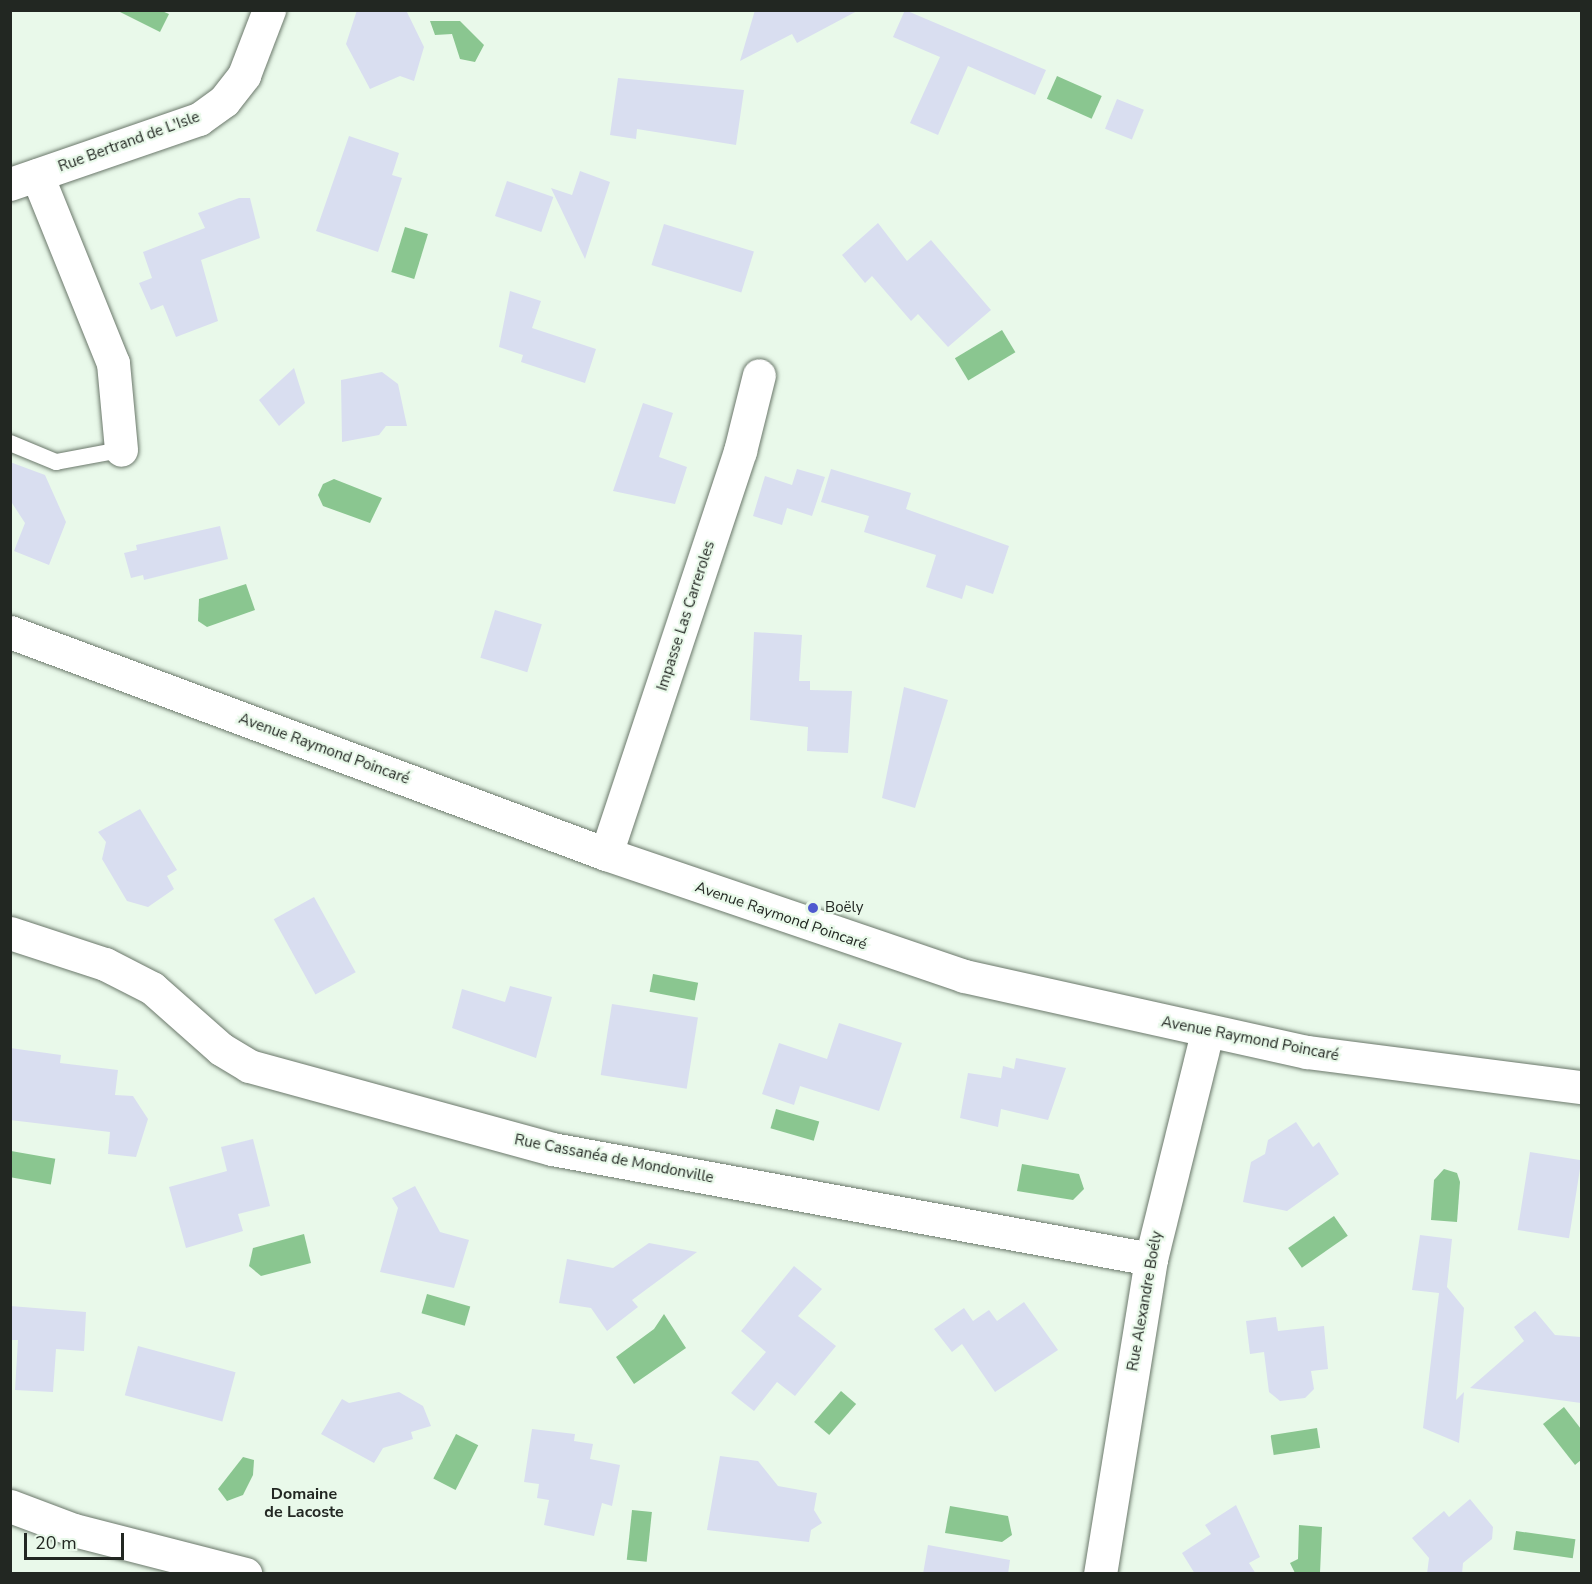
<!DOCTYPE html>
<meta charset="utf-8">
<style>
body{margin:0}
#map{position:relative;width:1592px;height:1584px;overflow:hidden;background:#e9f9ea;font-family:"Nunito Sans",sans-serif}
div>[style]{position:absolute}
.water>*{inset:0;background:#8ac690;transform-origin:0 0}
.building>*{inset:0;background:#d9def0;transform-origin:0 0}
.roads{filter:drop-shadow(0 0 2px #6b786b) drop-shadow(0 0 2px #6b786b)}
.lane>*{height:16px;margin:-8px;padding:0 8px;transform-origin:8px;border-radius:8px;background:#fff}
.street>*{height:33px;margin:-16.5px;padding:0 16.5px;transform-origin:16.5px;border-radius:16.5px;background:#fff}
.secondary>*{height:33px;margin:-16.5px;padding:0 16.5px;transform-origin:16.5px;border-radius:16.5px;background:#fff}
.dots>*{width:16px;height:16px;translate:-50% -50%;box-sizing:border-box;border:3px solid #e9f9ea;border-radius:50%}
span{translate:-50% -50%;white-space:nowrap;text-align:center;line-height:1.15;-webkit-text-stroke:4.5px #e9f9ea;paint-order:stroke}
.street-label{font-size:15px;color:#222722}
.poi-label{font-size:15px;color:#222722}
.left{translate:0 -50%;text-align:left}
.neighbourhood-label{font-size:16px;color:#222722;font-weight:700}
.frame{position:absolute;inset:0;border:12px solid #222722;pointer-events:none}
.scale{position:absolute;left:24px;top:1533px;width:100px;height:27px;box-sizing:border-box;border:3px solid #222722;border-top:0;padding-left:8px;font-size:18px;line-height:21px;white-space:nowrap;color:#222722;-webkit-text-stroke:4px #e9f9ea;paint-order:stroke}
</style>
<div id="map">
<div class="water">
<div style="clip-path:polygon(162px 11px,169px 14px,160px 32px,120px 12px)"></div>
<div style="clip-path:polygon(430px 21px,460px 21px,484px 45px,475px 62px,460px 59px,452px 34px,435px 35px)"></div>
<div style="left:1057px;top:76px;width:49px;height:25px;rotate:24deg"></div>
<div style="left:405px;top:227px;width:24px;height:47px;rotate:17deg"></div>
<div style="left:1002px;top:330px;width:26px;height:55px;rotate:59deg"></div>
<div style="clip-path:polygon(334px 479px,382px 498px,370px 523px,323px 506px,318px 495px,323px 484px)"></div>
<div style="clip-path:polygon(246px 584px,255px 610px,207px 627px,198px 621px,199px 599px)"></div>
<div style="left:653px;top:974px;width:46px;height:18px;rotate:11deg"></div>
<div style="left:776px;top:1109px;width:45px;height:20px;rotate:16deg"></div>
<div style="left:11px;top:1151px;width:45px;height:26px;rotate:10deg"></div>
<div style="clip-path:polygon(1022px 1164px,1079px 1174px,1084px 1189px,1073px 1200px,1017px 1191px)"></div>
<div style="clip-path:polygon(1444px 1169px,1457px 1173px,1460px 1182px,1457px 1222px,1431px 1220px,1434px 1180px)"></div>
<div style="left:1334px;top:1216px;width:24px;height:56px;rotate:55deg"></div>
<div style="clip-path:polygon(304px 1234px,311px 1263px,261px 1276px,249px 1266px,253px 1248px)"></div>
<div style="left:427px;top:1294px;width:45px;height:20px;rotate:16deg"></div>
<div style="clip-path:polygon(664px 1314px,686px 1348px,634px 1384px,616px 1357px,654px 1329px)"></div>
<div style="left:841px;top:1391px;width:20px;height:41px;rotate:41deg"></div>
<div style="clip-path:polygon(1564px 1407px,1581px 1429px,1581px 1460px,1575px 1465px,1543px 1424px)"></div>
<div style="left:1317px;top:1428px;width:20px;height:47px;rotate:81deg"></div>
<div style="left:456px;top:1434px;width:25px;height:50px;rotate:27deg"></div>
<div style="clip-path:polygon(243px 1457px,254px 1460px,253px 1475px,243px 1495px,227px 1501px,218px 1489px)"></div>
<div style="clip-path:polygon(950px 1506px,1008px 1516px,1012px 1535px,1002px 1542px,945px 1533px)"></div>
<div style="left:632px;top:1510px;width:20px;height:50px;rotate:6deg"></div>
<div style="clip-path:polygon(1299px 1525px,1322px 1527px,1320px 1573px,1295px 1573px,1290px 1563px,1298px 1559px)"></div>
<div style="left:1516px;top:1531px;width:60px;height:19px;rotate:8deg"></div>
</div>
<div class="building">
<div style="clip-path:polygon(357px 10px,406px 10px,424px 47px,414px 81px,400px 76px,370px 89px,346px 44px)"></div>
<div style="clip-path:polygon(755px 10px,859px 10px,797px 43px,792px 34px,740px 61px)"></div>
<div style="clip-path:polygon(905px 10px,1046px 70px,1035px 95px,968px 66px,938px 135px,910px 123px,940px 57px,893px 37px)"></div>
<div style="clip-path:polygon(618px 78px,744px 90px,736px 145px,637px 129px,636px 139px,610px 135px)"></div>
<div style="left:1117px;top:99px;width:29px;height:32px;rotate:22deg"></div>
<div style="clip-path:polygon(349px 136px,399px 153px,392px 175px,402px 178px,378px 252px,316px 231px)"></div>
<div style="clip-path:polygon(580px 171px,610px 182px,585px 259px,551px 188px,572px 195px)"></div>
<div style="left:507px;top:181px;width:49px;height:37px;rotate:19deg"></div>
<div style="clip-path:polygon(239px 198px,250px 198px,260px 238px,201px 260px,218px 321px,176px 337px,163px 305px,151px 310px,139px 283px,152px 278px,143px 252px,205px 228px,198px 213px)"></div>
<div style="clip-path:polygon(878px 223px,907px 261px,931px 240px,991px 310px,948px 347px,918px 314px,911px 321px,872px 276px,865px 283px,842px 255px)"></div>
<div style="left:664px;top:224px;width:94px;height:43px;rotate:17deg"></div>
<div style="clip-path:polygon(510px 291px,541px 301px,532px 328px,596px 349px,585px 383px,521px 362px,523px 355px,499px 347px)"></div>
<div style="clip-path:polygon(294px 368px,305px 403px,279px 426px,259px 400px)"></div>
<div style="clip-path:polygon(382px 372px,398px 384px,407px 426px,386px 426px,379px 435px,342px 442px,341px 380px)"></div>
<div style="clip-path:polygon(643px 403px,673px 413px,659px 457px,687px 467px,675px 504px,613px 491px)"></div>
<div style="clip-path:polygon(10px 462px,45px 475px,66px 522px,49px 565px,14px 551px,25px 523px,10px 500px)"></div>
<div style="clip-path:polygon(797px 469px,825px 477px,812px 516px,787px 508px,782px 525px,753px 516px,765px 476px,792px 485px)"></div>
<div style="clip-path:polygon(831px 469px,911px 493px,906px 509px,1009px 546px,993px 594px,966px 585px,962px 599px,926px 587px,936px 555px,864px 532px,869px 516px,821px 502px)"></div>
<div style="clip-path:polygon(220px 526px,228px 559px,144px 580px,143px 575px,131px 578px,124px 553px,137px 550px,136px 545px)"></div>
<div style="left:495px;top:610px;width:49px;height:50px;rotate:17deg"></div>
<div style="clip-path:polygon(754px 632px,802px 635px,799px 681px,810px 681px,810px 690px,852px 691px,848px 753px,807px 751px,808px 727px,750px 720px)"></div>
<div style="clip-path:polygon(904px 687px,948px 700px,915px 808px,882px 798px)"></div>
<div style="clip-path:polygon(140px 809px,177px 870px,167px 876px,174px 889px,148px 907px,127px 901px,102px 859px,106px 842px,98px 832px)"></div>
<div style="left:314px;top:897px;width:86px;height:46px;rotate:61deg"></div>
<div style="clip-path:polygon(510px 986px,552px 997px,536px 1058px,452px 1028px,462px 989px,505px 1002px)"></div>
<div style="left:612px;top:1004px;width:87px;height:72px;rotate:9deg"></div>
<div style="clip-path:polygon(839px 1023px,902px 1043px,879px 1111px,800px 1086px,794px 1105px,762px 1094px,779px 1043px,827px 1059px)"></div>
<div style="clip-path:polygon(10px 1048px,61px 1055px,60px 1063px,118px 1070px,115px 1095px,133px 1096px,148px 1119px,136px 1157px,108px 1154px,110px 1132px,10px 1120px)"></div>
<div style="clip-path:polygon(1016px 1058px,1066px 1068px,1048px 1120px,1001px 1109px,998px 1127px,960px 1118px,968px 1073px,1001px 1078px,1003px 1066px,1014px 1069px)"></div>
<div style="clip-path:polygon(1296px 1122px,1313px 1147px,1319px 1142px,1339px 1174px,1287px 1211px,1243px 1202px,1251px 1162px,1265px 1154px,1268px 1140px)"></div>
<div style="clip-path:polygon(253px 1139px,270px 1206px,238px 1214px,243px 1231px,186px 1248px,169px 1187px,227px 1171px,221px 1147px)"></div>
<div style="left:1530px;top:1152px;width:52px;height:79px;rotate:9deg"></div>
<div style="clip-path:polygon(415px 1186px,440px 1232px,469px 1240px,454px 1288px,380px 1272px,398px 1208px,392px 1198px)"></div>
<div style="clip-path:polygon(1420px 1235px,1452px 1239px,1447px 1287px,1464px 1308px,1456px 1400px,1464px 1392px,1459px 1443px,1423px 1428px,1439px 1293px,1412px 1290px)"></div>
<div style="clip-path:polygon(649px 1243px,697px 1252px,632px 1300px,638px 1307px,607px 1331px,591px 1308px,559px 1303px,567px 1259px,613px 1268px)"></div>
<div style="clip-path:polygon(794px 1266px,822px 1289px,798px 1316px,836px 1346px,795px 1396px,777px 1382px,754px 1411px,731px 1393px,766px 1352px,741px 1331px)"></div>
<div style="clip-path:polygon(1024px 1302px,1058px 1350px,995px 1392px,962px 1344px,952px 1352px,934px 1329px,964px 1308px,973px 1321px,989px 1310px,997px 1321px)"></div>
<div style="clip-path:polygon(10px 1306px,86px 1312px,84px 1351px,56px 1349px,53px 1392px,15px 1390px,18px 1340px,10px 1340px)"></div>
<div style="clip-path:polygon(1535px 1311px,1555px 1335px,1581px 1337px,1581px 1403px,1470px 1388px,1524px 1341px,1514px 1327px)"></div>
<div style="clip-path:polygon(1276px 1317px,1278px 1331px,1324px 1326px,1328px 1369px,1311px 1371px,1314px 1389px,1305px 1398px,1280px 1401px,1269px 1392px,1264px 1352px,1250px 1354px,1246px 1321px)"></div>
<div style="left:138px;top:1346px;width:101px;height:51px;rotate:15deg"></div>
<div style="clip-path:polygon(399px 1392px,423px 1406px,431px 1426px,411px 1432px,413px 1439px,383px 1448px,374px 1463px,321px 1434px,342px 1399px,349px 1403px)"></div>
<div style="clip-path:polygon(532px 1429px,575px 1434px,574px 1441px,593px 1444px,590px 1459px,620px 1465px,612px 1506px,602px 1503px,594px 1536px,544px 1525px,549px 1500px,537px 1498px,539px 1484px,524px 1482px)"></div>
<div style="clip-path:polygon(720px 1456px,758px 1461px,778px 1486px,817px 1493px,814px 1510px,822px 1523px,811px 1530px,809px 1542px,707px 1530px)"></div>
<div style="clip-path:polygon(1470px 1499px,1493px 1527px,1492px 1539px,1463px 1563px,1462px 1574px,1427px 1574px,1429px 1558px,1412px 1538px,1444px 1511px,1449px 1517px)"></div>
<div style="clip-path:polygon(1236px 1505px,1260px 1557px,1249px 1563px,1256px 1574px,1195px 1574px,1182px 1553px,1211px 1534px,1205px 1525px)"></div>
<div style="clip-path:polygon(928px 1545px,1010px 1560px,1008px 1574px,923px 1574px)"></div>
</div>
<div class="roads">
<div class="lane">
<div style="left:10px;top:443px;width:50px;rotate:22.4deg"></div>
<div style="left:56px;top:462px;width:66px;rotate:-10.5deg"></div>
</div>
<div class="street">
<div style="left:37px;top:175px;width:203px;rotate:68deg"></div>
<div style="left:113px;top:363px;width:87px;rotate:84.7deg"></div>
<div style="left:10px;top:184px;width:200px;rotate:-19deg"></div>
<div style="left:199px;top:119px;width:31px;rotate:-36deg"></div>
<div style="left:224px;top:101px;width:33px;rotate:-52deg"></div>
<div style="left:244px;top:75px;width:70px;rotate:-69deg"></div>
<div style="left:606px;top:854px;width:425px;rotate:-71.6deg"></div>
<div style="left:740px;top:451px;width:78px;rotate:-76deg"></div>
<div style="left:10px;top:933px;width:100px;rotate:18.1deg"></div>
<div style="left:105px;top:964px;width:53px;rotate:27.1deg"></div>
<div style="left:152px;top:988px;width:92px;rotate:41.5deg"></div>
<div style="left:221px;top:1049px;width:33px;rotate:31deg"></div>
<div style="left:249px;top:1066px;width:314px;rotate:15.3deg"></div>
<div style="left:552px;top:1149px;width:609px;rotate:10.41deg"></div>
<div style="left:10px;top:1506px;width:68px;rotate:20.6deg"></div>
<div style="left:74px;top:1530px;width:177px;rotate:14.4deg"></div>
<div style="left:1100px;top:1574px;width:319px;rotate:-80.8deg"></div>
<div style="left:1151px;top:1259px;width:234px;rotate:-76.1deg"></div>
</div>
<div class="secondary">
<div style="left:10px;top:632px;width:636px;rotate:20.43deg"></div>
<div style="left:606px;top:854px;width:378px;rotate:18.8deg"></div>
<div style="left:964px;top:976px;width:351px;rotate:12.5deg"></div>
<div style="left:1307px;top:1052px;width:277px;rotate:7.3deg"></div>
</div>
</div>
<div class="dots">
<div style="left:813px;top:908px;background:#4f59cf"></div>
</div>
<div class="street-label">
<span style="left:129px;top:142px;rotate:-20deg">Rue Bertrand de L'Isle</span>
<span style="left:686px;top:616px;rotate:-72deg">Impasse Las Carreroles</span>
<span style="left:324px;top:749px;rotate:20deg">Avenue Raymond Poincaré</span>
<span style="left:781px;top:916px;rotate:19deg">Avenue Raymond Poincaré</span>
<span style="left:1250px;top:1039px;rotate:11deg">Avenue Raymond Poincaré</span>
<span style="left:614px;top:1159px;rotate:11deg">Rue Cassanéa de Mondonville</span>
<span style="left:1145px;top:1301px;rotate:-80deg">Rue Alexandre Boély</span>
</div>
<div class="poi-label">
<span class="left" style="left:825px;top:908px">Boëly</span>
</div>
<div class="neighbourhood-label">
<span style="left:304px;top:1503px">Domaine<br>de Lacoste</span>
</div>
<div class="frame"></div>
<div class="scale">20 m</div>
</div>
